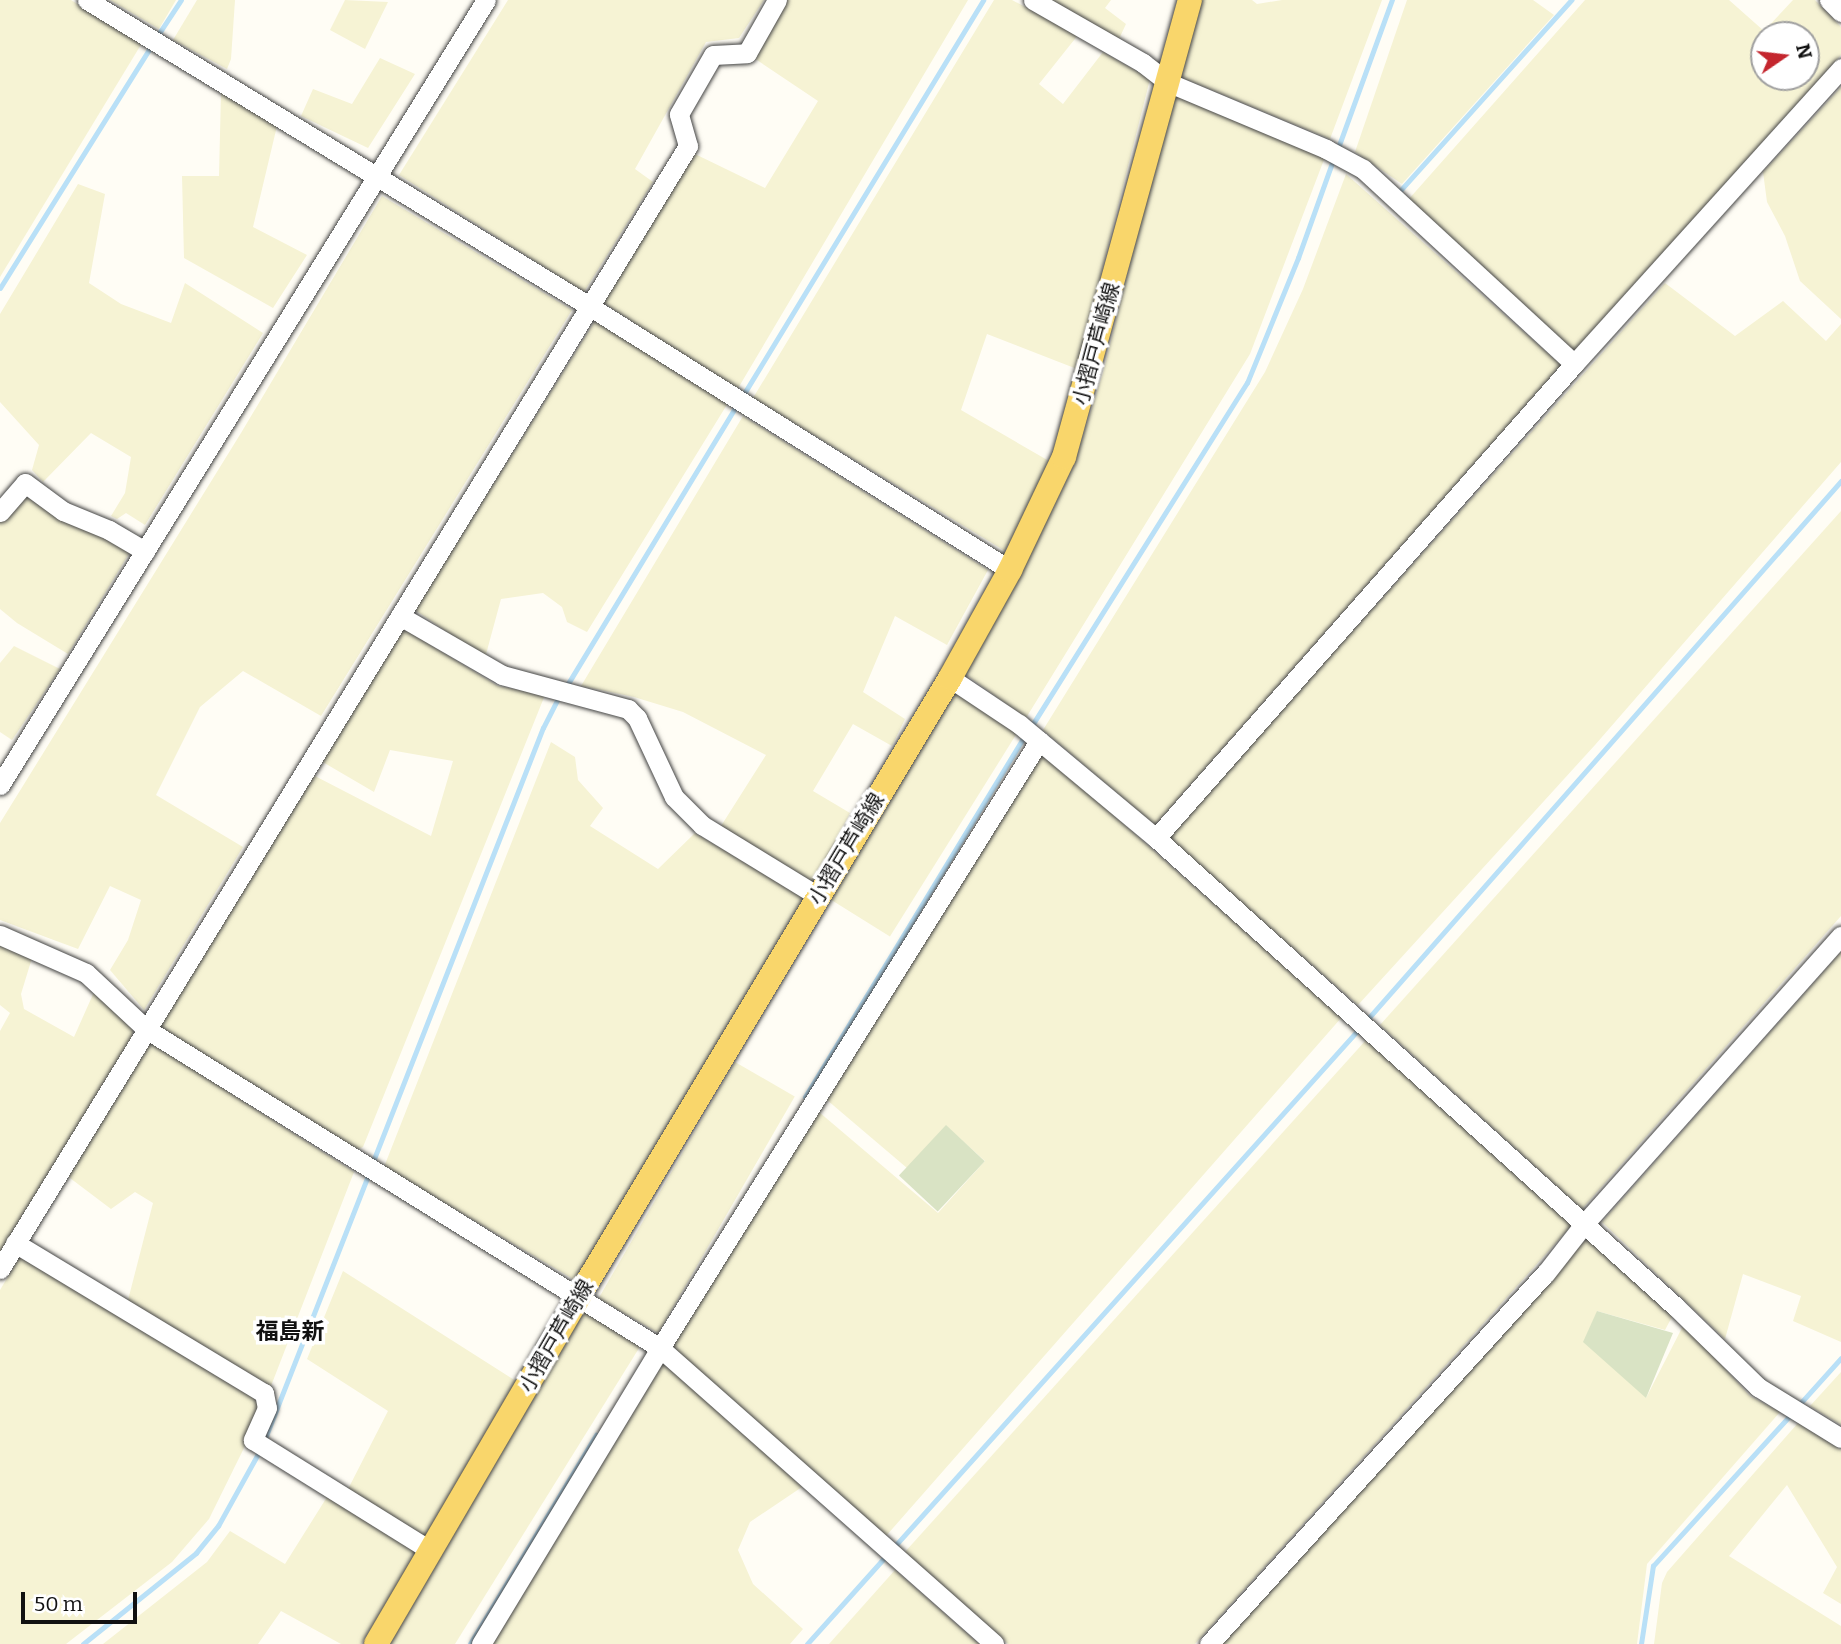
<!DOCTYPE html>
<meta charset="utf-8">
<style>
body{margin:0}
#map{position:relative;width:1841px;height:1644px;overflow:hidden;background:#fffdf5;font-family:Bitter,"Noto Sans JP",serif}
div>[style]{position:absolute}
.farmland>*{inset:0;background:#f6f3d4;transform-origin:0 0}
.cemetery>*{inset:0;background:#d9e3c4;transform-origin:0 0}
.stream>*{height:4.5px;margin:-2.25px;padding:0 2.25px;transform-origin:2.25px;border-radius:2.25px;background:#b9e0f7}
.roads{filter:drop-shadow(0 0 2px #444) drop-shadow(0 0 2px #444)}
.minor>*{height:19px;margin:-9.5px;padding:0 9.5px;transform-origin:9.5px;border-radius:9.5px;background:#fff}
.major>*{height:24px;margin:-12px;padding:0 12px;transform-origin:12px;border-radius:12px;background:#f9d66b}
span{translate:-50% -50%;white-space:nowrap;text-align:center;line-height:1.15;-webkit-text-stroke:7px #fff;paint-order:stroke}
.street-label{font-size:21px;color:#111}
.neighbourhood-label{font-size:23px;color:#111;font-weight:700}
.north{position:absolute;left:1750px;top:21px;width:70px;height:70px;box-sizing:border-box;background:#fff;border:2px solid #a0a0a0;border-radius:50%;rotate:76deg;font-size:19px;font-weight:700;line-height:28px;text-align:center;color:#111}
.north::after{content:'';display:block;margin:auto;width:24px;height:32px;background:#c4262e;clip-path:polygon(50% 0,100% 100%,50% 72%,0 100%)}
.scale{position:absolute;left:21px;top:1592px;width:116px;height:32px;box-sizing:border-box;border:4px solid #111;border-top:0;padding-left:9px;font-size:21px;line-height:24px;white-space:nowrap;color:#111;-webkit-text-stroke:5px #fff;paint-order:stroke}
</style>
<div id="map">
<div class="farmland">
<div style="clip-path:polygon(0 0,71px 0,142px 43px,0 277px)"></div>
<div style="clip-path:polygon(110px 0,176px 0,159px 29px)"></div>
<div style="clip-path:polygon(197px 0,235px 0,231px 59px,227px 69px,173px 40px)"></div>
<div style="clip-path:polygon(345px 0,388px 2px,365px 49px,330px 30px)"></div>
<div style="clip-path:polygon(508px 0,764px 0,739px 38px,706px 42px,635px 169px,653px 182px,584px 292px,399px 175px)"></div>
<div style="clip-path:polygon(787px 0,968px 0,737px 390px,602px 302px,695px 154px,765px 188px,818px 101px,751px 56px)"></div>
<div style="clip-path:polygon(994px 0,1012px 0,1078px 35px,1039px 84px,1063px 104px,1103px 52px,1150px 79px,1077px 369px,987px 334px,961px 410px,1049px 461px,1005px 551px,753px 398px)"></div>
<div style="clip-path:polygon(1051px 0,1111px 0,1105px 8px,1126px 24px,1118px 41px)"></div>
<div style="clip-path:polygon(1200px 0,1252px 0,1257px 4px,1282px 0,1382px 0,1330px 139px,1178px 76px)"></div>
<div style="clip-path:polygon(1407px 0,1533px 0,1554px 15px,1402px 184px,1355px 152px)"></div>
<div style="clip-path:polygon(evenodd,1585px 0,1729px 0,1764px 31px,1793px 0,1815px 0,1841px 27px,1841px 55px,1574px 353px,1408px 200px,1585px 0,1764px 35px,1806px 35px,1806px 77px,1764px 77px,1764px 35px)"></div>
<div style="clip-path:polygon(380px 58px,415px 74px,368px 148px,301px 116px,313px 89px,352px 104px)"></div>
<div style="clip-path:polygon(1841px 87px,1841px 319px,1800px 281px,1785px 236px,1767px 202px,1763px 172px)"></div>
<div style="clip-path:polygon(221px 92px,277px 126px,253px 227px,307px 255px,273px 308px,184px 258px,182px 176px,219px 176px)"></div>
<div style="clip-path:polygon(1173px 92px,1325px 157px,1250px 354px,1026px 718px,962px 672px,1053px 509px,1074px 465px,1103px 373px)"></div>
<div style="clip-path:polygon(1346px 174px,1561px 365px,1155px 825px,1043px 730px,1265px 372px,1303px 289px)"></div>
<div style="clip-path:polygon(78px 184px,105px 194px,89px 283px,121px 304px,171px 323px,185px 283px,263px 333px,145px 525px,126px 513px,117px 519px,111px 516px,125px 493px,131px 457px,91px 433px,43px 482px,32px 470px,39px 445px,0 402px,0 314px)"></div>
<div style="clip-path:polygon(382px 196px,572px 310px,321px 716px,243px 671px,200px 707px,156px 795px,243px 847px,144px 1010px,110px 970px,128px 940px,141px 900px,110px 886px,78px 949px,0 920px,0 823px,241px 433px)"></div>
<div style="clip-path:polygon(1665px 283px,1735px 336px,1783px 301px,1826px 341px,1841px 324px,1841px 462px,1595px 745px,1358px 1005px,1167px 838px)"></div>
<div style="clip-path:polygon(595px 321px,728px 403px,587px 632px,567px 622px,562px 607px,543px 593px,501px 599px,485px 658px,415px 610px)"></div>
<div style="clip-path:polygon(743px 416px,988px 570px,947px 645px,895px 616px,863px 692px,905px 719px,892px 746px,853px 724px,813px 791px,850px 813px,813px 882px,721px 826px,766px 755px,683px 712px,634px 697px,581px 686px)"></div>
<div style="clip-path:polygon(27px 492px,103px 533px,130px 552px,68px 654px,17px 623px,0 609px,0 522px)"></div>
<div style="clip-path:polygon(1841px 511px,1841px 916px,1582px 1209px,1380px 1025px)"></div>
<div style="clip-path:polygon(404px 629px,498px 686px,545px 695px,363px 1147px,353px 1151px,159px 1026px,313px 775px,431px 836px,453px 761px,390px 750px,374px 792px,321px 761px)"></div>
<div style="clip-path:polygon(14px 646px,60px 669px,12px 740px,0 732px,0 663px)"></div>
<div style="left:952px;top:690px;width:78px;height:242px;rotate:32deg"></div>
<div style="clip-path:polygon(551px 742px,575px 757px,578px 780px,603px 808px,590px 826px,658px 869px,695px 833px,806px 899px,578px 1282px,384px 1167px)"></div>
<div style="clip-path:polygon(1042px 752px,1342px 1017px,886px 1536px,671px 1349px,819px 1112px,938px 1213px,985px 1161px,946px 1126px,907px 1168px,827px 1100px)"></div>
<div style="clip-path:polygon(0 943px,32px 958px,21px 994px,24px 1009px,74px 1037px,94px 992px,133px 1030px,132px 1038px,0 1254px,0 1031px,10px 1013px,0 1005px)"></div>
<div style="clip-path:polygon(1841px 952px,1841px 1342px,1793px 1321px,1801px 1296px,1743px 1274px,1725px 1339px,1602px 1222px)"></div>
<div style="clip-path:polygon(1366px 1040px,1572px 1225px,1195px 1644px,1008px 1644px,904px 1553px)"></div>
<div style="clip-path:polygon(150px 1042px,354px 1172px,271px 1386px,127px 1304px,153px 1203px,135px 1192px,111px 1209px,66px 1175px)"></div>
<div style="left:735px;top:1062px;width:69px;height:273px;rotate:30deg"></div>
<div style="clip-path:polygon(1587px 1238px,1673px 1315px,1665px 1330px,1597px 1311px,1646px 1398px,1684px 1324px,1750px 1396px,1780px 1412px,1647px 1564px,1637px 1644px,1221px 1644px)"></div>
<div style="clip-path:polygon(22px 1253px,258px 1397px,259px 1406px,244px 1448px,209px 1519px,172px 1562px,66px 1644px,0 1644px,0 1290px)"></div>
<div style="clip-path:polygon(343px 1271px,516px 1381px,425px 1539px,346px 1493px,388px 1411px,307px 1359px)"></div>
<div style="clip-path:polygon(585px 1310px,641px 1345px,455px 1644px,388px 1644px)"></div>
<div style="clip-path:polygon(664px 1362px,802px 1487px,750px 1522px,738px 1550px,753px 1584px,803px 1629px,790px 1644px,493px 1644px)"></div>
<div style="clip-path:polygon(1841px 1372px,1841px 1425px,1810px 1406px)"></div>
<div style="clip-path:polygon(1798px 1423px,1841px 1450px,1841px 1604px,1823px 1593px,1837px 1567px,1787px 1485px,1729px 1556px,1841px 1626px,1841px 1644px,1654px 1644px,1662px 1583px,1667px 1572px)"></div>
<div style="clip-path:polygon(327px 1497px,417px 1552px,361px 1644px,341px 1644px,281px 1611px,258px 1644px,103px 1644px,207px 1562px,230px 1531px,285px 1564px)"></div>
<div style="clip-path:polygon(895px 1570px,979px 1644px,829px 1644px)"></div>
</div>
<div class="cemetery">
<div style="left:946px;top:1125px;width:53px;height:69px;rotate:43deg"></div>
<div style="clip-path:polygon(1597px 1311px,1673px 1333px,1646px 1398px,1583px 1342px)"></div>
</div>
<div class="stream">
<div style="left:156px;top:38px;width:45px;rotate:-56.7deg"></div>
<div style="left:1338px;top:148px;width:158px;rotate:-70deg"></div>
<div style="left:1399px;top:192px;width:258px;rotate:-48.1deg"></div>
<div style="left:0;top:288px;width:287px;rotate:-58deg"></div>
<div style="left:742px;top:397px;width:464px;rotate:-58.7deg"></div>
<div style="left:566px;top:687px;width:330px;rotate:-58.8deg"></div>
<div style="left:1031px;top:727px;width:406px;rotate:-57.9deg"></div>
<div style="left:1247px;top:383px;width:135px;rotate:-67.8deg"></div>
<div style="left:1298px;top:258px;width:104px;rotate:-70.3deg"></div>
<div style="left:1366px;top:1021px;width:719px;rotate:-48.66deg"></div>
<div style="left:805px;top:1097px;width:421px;rotate:-58.7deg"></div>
<div style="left:372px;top:1164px;width:468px;rotate:-68.6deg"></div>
<div style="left:543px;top:728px;width:35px;rotate:-63deg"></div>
<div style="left:1798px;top:1406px;width:64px;rotate:-48.1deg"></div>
<div style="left:264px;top:1441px;width:286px;rotate:-68.6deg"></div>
<div style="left:894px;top:1547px;width:695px;rotate:-48.09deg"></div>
<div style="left:83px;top:1644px;width:145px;rotate:-38.8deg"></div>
<div style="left:196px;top:1553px;width:35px;rotate:-51deg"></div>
<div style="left:218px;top:1526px;width:85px;rotate:-61deg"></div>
<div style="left:470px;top:1644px;width:244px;rotate:-58.9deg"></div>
<div style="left:807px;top:1644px;width:118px;rotate:-48.1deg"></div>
<div style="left:1641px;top:1644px;width:79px;rotate:-81.3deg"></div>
<div style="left:1653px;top:1566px;width:207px;rotate:-47.7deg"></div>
</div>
<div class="roads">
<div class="minor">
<div style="left:87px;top:0;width:588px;rotate:31.36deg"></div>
<div style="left:589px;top:306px;width:497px;rotate:32.1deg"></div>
<div style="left:1033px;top:0;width:127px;rotate:29.8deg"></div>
<div style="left:1143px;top:63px;width:31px;rotate:38deg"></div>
<div style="left:1167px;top:82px;width:173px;rotate:22.8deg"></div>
<div style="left:1326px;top:149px;width:42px;rotate:28.4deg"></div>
<div style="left:1363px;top:169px;width:287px;rotate:42.7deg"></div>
<div style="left:1829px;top:0;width:17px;rotate:45deg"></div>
<div style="left:0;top:512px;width:38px;rotate:-49deg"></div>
<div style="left:25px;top:483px;width:47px;rotate:36.4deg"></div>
<div style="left:63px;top:511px;width:50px;rotate:22.4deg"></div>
<div style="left:109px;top:530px;width:42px;rotate:30.3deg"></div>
<div style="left:400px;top:616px;width:118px;rotate:30deg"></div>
<div style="left:502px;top:675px;width:131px;rotate:15.1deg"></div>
<div style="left:628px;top:709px;width:13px;rotate:45deg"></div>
<div style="left:637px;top:718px;width:87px;rotate:64.9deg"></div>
<div style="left:674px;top:797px;width:40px;rotate:45deg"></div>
<div style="left:702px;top:825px;width:136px;rotate:31.5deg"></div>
<div style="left:950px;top:678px;width:83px;rotate:33.7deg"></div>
<div style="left:1019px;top:724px;width:178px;rotate:39.8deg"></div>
<div style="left:1156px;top:838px;width:700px;rotate:42.05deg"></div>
<div style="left:1676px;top:1307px;width:115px;rotate:44.3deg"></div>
<div style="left:1758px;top:1387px;width:97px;rotate:31.6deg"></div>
<div style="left:0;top:785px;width:923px;rotate:-58.24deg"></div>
<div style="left:1156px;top:838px;width:632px;rotate:-48.59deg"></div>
<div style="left:1574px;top:364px;width:399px;rotate:-47.9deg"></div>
<div style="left:0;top:935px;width:94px;rotate:23.8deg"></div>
<div style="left:86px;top:973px;width:82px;rotate:43deg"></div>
<div style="left:146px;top:1029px;width:605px;rotate:31.82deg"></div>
<div style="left:660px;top:1348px;width:446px;rotate:41.5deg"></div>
<div style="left:15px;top:1243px;width:291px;rotate:31.1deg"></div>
<div style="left:264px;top:1393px;width:15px;rotate:79deg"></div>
<div style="left:267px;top:1408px;width:35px;rotate:114deg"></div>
<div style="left:253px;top:1440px;width:210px;rotate:31.9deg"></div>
<div style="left:0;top:1269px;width:1317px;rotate:-58.51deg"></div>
<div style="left:688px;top:146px;width:33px;rotate:-106deg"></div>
<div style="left:679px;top:114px;width:68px;rotate:-60deg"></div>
<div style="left:713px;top:55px;width:34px;rotate:-3deg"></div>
<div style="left:747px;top:53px;width:61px;rotate:-60.5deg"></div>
<div style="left:481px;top:1644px;width:346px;rotate:-58.8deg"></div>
<div style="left:660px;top:1348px;width:716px;rotate:-58.02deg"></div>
<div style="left:1209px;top:1644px;width:500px;rotate:-47.8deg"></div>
<div style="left:1545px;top:1274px;width:63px;rotate:-52deg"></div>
<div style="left:1584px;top:1224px;width:386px;rotate:-48.3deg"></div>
</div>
<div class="major">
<div style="left:376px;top:1644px;width:403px;rotate:-59.7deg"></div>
<div style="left:579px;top:1296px;width:721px;rotate:-59.02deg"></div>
<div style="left:950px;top:678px;width:124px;rotate:-60.9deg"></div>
<div style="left:1010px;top:570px;width:125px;rotate:-64.5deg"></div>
<div style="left:1064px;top:457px;width:474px;rotate:-74.6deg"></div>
</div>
</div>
<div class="street-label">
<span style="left:1096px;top:344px;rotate:-75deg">小摺戸芦崎線</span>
<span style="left:846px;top:849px;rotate:-59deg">小摺戸芦崎線</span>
<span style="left:556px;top:1336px;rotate:-60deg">小摺戸芦崎線</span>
</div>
<div class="neighbourhood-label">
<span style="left:290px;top:1331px">福島新</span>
</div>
<div class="north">N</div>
<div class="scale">50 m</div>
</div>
